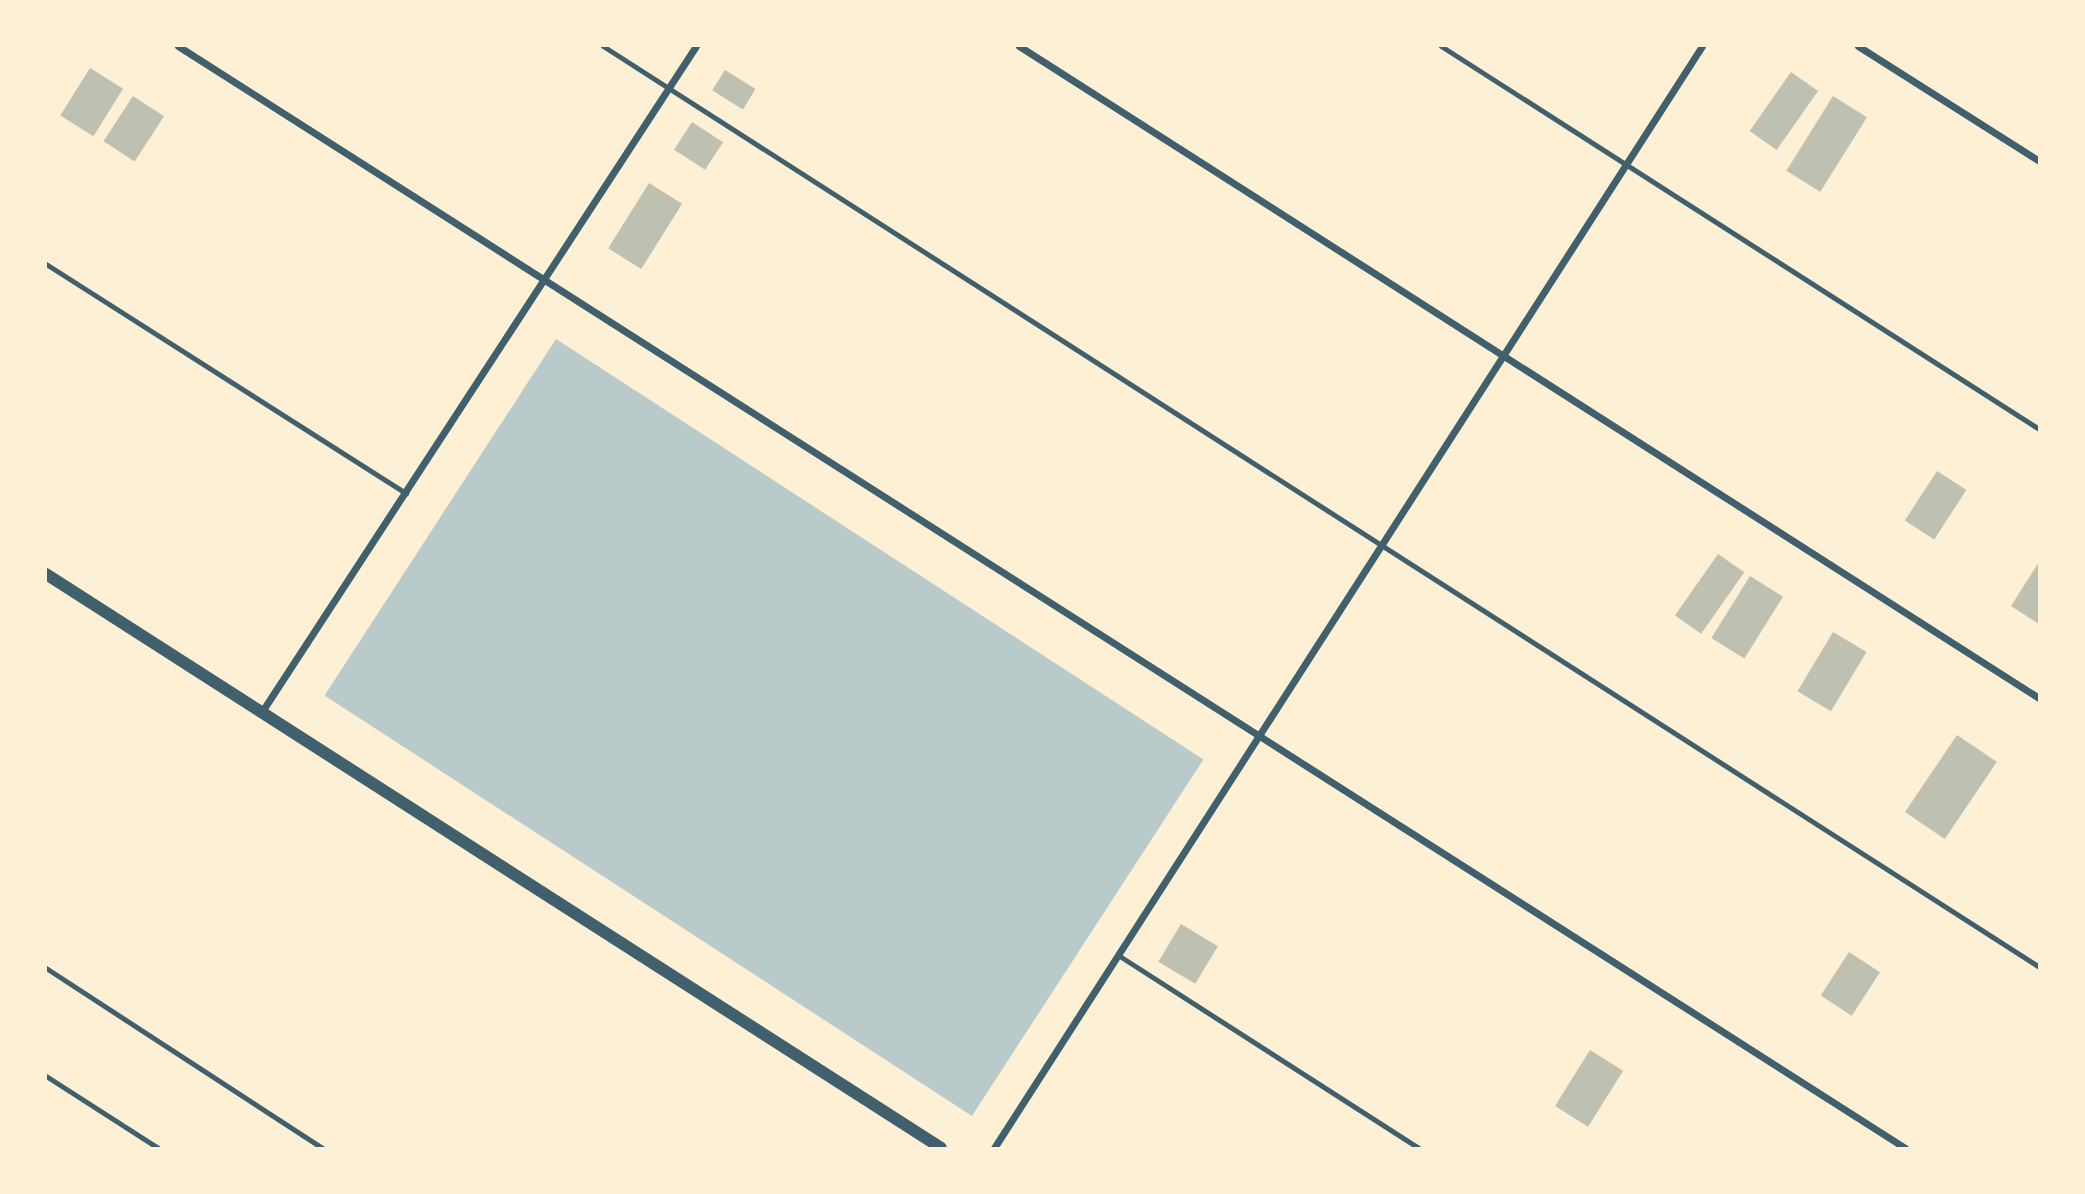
<!DOCTYPE html>
<style>
body{margin:0}
#map{position:relative;width:2085px;height:1194px;overflow:hidden;background:#fdf0d5;font-family:Rubik,sans-serif}
div>[style]{position:absolute}
.green>*{inset:0;background:#b9caca;transform-origin:0 0}
.building>*{inset:0;background:#bec0b2;transform-origin:0 0}
.service>*{height:5px;margin:-2.5px;padding:0 2.5px;transform-origin:2.5px;border-radius:2.5px;background:#3f606c}
.minor>*{height:7px;margin:-3.5px;padding:0 3.5px;transform-origin:3.5px;border-radius:3.5px;background:#3f606c}
.tertiary>*{height:12px;margin:-6px;padding:0 6px;transform-origin:6px;border-radius:6px;background:#3f606c}
span{translate:-50% -50%;white-space:nowrap;text-align:center;line-height:1.15;-webkit-text-stroke:7px #fdf0d5;paint-order:stroke}
.frame{position:absolute;inset:0;border:47px solid #fdf0d5;pointer-events:none}
</style>
<div id="map">
<div class="green">
<div style="left:556px;top:339px;width:772px;height:425px;rotate:33deg"></div>
</div>
<div class="building">
<div style="left:90px;top:68px;width:39px;height:56px;rotate:32deg"></div>
<div style="left:725px;top:70px;width:36px;height:24px;rotate:32deg"></div>
<div style="left:1791px;top:72px;width:33px;height:72px;rotate:35deg"></div>
<div style="left:133px;top:96px;width:37px;height:54px;rotate:33deg"></div>
<div style="left:1833px;top:96px;width:40px;height:88px;rotate:32deg"></div>
<div style="left:692px;top:122px;width:37px;height:33px;rotate:33deg"></div>
<div style="left:649px;top:183px;width:39px;height:77px;rotate:32deg"></div>
<div style="left:1937px;top:471px;width:35px;height:59px;rotate:33deg"></div>
<div style="left:1718px;top:554px;width:32px;height:75px;rotate:35deg"></div>
<div style="clip-path:polygon(2039px 562px,2039px 624px,2011px 606px)"></div>
<div style="left:1750px;top:576px;width:39px;height:73px;rotate:32deg"></div>
<div style="left:1833px;top:632px;width:39px;height:69px;rotate:31deg"></div>
<div style="left:1957px;top:735px;width:48px;height:93px;rotate:34deg"></div>
<div style="left:1181px;top:924px;width:43px;height:44px;rotate:31deg"></div>
<div style="left:1849px;top:952px;width:37px;height:52px;rotate:33deg"></div>
<div style="left:1590px;top:1050px;width:39px;height:66px;rotate:32deg"></div>
</div>
<div class="service">
<div style="left:603px;top:46px;width:1706px;rotate:32.67deg"></div>
<div style="left:1441px;top:46px;width:710px;rotate:32.64deg"></div>
<div style="left:46px;top:264px;width:427px;rotate:32.5deg"></div>
<div style="left:1118px;top:955px;width:358px;rotate:32.7deg"></div>
<div style="left:46px;top:968px;width:330px;rotate:33.1deg"></div>
<div style="left:46px;top:1076px;width:133px;rotate:32.7deg"></div>
</div>
<div class="minor">
<div style="left:178px;top:46px;width:2049px;rotate:32.54deg"></div>
<div style="left:1019px;top:46px;width:1211px;rotate:32.59deg"></div>
<div style="left:1858px;top:46px;width:214px;rotate:32.4deg"></div>
<div style="left:261px;top:713px;width:796px;rotate:-56.89deg"></div>
<div style="left:994px;top:1148px;width:1310px;rotate:-57.28deg"></div>
</div>
<div class="tertiary">
<div style="left:46px;top:574px;width:1063px;rotate:32.67deg"></div>
</div>
<div class="frame"></div>
</div>
